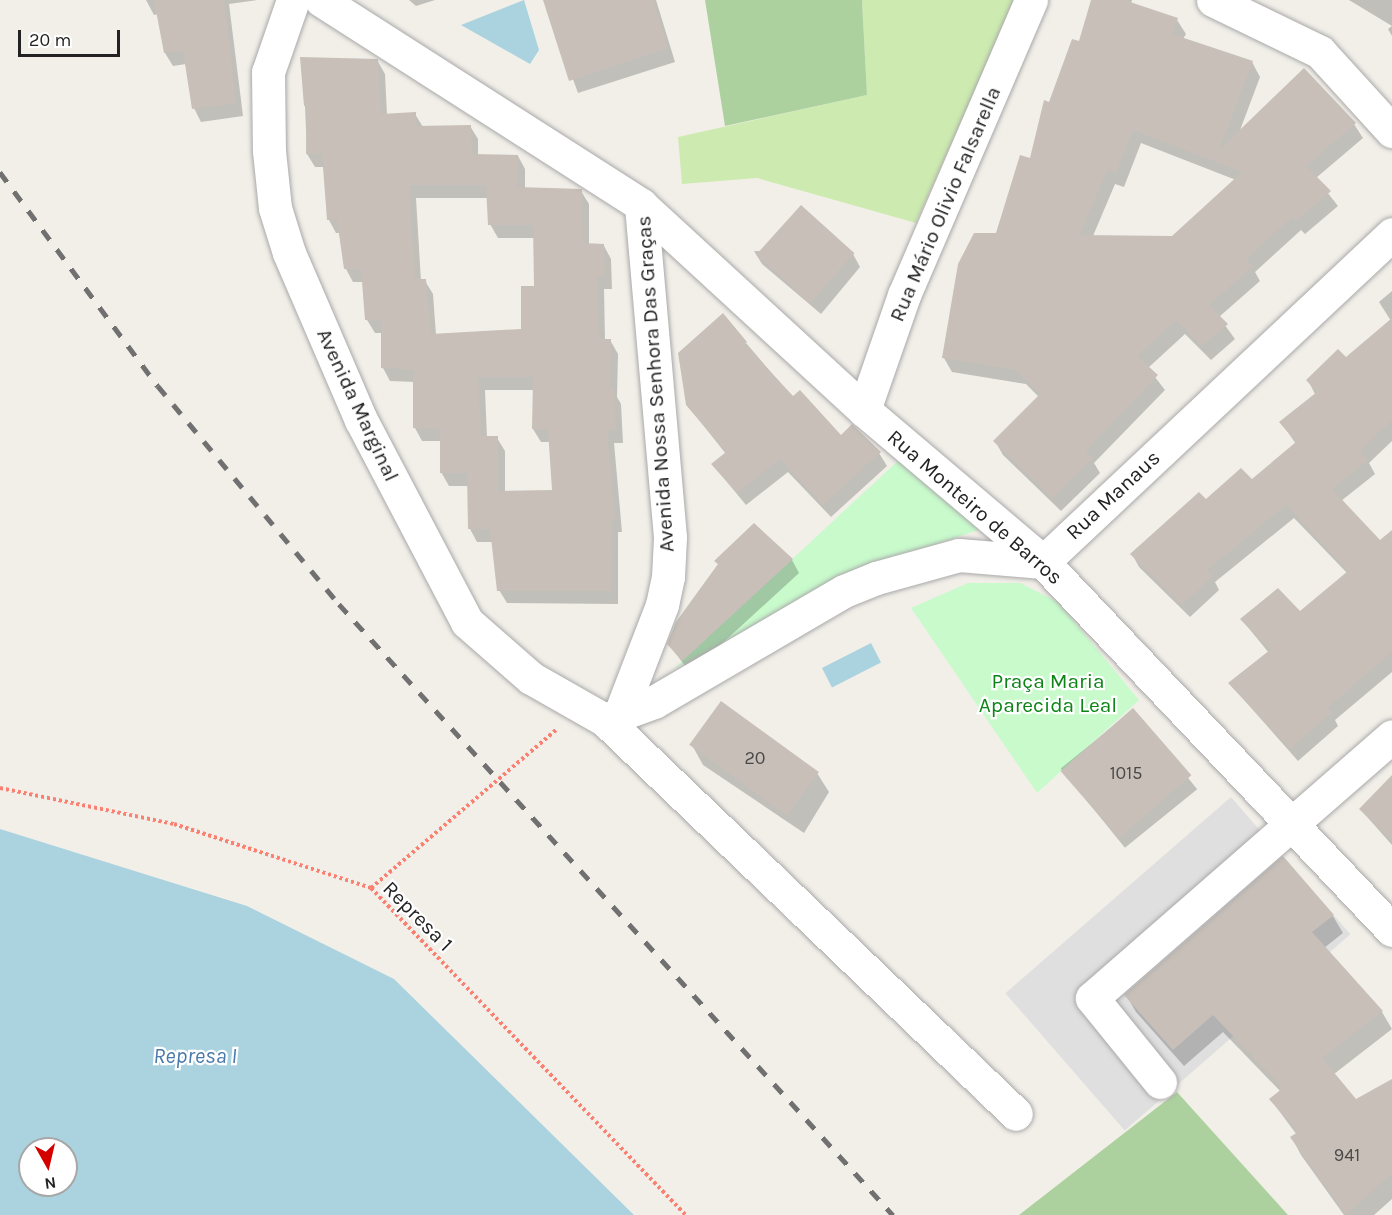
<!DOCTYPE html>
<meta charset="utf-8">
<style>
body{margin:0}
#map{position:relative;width:1392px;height:1215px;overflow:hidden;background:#f2efe9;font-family:Karla,sans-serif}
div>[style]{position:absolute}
.residential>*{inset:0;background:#e0dfdf;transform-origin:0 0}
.grass>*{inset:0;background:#cdebb0}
.forest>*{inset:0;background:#add19e}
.park>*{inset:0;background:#c8facc}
.water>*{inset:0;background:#aad3df;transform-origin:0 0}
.shadow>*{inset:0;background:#0003;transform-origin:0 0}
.building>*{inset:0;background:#c7bfb8;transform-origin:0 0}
.path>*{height:4px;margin-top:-2px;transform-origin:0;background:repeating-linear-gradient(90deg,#fa8072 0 3px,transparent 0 6px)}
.roads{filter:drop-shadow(0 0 2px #a9a9a9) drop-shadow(0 0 2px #a9a9a9)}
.minor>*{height:33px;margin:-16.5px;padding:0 16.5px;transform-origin:16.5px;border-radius:16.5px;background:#fff}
.rail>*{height:4.5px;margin-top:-2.25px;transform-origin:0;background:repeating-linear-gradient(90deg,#707070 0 12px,transparent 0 24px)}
span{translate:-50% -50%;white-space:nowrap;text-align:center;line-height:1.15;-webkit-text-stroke:4.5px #fff;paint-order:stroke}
.number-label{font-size:18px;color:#4b4948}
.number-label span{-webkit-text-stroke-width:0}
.street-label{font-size:21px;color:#222}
.park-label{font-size:21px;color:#0c8416}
.water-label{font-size:22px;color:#4a7aab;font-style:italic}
.north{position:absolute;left:18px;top:1137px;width:60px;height:60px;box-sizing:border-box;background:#fff;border:2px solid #a7a7a7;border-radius:50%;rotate:172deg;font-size:16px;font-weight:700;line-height:24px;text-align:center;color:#222}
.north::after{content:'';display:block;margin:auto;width:21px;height:27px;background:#d40000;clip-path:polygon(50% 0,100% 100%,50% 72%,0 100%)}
.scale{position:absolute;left:18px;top:30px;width:102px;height:27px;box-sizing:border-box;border:3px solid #222;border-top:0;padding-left:8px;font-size:18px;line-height:21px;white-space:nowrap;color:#222;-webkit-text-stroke:4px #fff;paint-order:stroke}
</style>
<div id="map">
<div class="residential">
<div style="left:1231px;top:797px;width:182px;height:299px;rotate:49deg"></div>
</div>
<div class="grass">
<div style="clip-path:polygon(862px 0,1015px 0,916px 223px,757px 178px,682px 184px,678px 137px,867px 95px)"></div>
</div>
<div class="forest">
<div style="clip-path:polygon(705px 0,862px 0,867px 95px,725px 126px)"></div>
<div style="clip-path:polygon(1177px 1092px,1288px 1215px,1019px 1215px)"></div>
</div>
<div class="park">
<div style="clip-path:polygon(902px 457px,984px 528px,866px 568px,674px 669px)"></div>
<div style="clip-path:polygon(968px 583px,1020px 583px,1058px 602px,1139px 700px,1037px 793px,911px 608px)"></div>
</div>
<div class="water">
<div style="clip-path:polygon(524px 0,539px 50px,530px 64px,461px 25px)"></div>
<div style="left:871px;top:643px;width:22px;height:55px;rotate:63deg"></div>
<div style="clip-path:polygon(evenodd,0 829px,247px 906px,394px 979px,634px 1215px,0 1215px,0 829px,30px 1149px,66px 1149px,66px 1185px,30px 1185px,30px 1149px)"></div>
</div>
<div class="shadow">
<div style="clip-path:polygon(146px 0,257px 0,229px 4px,243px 116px,201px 122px,194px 108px,186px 64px,173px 66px,165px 53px,158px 14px,154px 15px)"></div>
<div style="clip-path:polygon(409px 0,435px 0,416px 6px)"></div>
<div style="clip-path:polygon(544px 0,656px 0,675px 62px,578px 93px)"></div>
<div style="clip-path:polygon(evenodd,1093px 0,1132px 0,1131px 4px,1177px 20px,1186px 34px,1183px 39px,1252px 62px,1260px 77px,1239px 133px,1354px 124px,1363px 138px,1316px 178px,1338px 206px,1305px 234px,1301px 230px,1255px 272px,1260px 281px,1219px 317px,1235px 339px,1211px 360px,1185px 334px,1148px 368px,1165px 390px,1094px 463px,1100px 473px,1061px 511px,1003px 455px,995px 441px,1039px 397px,1026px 384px,952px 372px,944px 358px,1031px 160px,1050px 104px,1080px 43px,1093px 0,1141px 143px,1236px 180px,1173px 238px,1093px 236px,1115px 184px,1124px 187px,1141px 143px)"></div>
<div style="clip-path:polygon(1349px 0,1392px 0,1392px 36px,1388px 29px,1392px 26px)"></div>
<div style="clip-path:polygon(evenodd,377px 60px,385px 74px,387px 115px,415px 114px,423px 127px,470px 126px,478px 139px,478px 156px,518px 156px,525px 169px,525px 189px,581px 191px,589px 204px,589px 245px,604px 246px,611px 259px,612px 289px,604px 289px,605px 340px,610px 340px,618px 354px,617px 397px,621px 404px,623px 443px,614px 443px,622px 532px,618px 532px,618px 604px,507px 603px,499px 590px,493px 542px,477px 542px,470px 529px,469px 486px,449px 486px,441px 472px,441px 441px,422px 441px,415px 428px,415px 382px,390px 381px,383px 368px,382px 333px,375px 333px,367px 320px,364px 282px,353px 282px,346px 269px,341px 233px,336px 233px,329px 220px,325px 167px,315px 167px,307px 154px,305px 105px,377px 60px,416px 198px,488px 198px,490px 224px,498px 238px,535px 238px,535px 288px,523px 330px,436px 335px,433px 294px,425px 281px,421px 281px,416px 198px,377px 60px,485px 390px,534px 390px,533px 429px,541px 442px,550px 442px,553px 491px,505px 492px,505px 451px,497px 438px,487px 438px,485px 390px)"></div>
<div style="clip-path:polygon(754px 251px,853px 254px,860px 267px,821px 314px,762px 264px)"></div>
<div style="clip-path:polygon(1392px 291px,1392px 441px,1369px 463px,1375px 474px,1341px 501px,1380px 542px,1392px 532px,1392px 672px,1335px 720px,1338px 726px,1298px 761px,1230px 684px,1269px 653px,1242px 620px,1300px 613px,1347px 573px,1294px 518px,1215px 582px,1219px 590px,1190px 617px,1139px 567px,1132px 554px,1206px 501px,1252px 482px,1296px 444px,1281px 422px,1315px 394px,1308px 380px,1346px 359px,1391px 321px,1379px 302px)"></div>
<div style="clip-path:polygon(746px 343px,793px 398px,841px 437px,879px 453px,887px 466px,831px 517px,788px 472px,746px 505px,713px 465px,726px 454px,688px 406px)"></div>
<div style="clip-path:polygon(792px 560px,799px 573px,690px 673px,669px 644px,719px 566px,716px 561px)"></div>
<div style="left:1133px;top:710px;width:102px;height:93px;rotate:51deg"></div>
<div style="clip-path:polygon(692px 745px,817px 773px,829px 792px,804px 833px,703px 765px)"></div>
<div style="clip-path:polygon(1392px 781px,1392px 845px,1361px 810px)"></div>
<div style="clip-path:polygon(1333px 916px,1343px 933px,1324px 948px,1382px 1012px,1392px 1029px,1334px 1074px,1356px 1101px,1392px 1080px,1392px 1199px,1374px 1215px,1344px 1215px,1301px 1155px,1292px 1138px,1297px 1135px,1271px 1100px,1281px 1092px,1223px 1032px,1184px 1066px,1136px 1012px,1126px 995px)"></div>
</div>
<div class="building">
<div style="clip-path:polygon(154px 0,224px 0,236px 103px,192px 109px,183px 51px,164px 53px)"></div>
<div style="clip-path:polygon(543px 0,653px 0,668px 48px,569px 81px)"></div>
<div style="clip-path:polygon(evenodd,1091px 0,1124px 0,1178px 18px,1172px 34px,1253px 61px,1219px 150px,1304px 68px,1356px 123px,1306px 166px,1331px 191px,1296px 221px,1292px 217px,1246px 259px,1253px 266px,1209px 305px,1228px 324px,1202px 346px,1176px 320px,1137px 356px,1158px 375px,1085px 451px,1093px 458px,1052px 498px,993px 441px,1040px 394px,1016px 370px,942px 358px,958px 264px,974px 233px,996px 233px,1020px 155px,1030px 158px,1044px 100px,1049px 102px,1072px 39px,1079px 41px,1091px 0,1133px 130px,1242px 172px,1172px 236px,1080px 235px,1107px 170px,1116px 173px,1133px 130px)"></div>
<div style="clip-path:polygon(evenodd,300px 57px,378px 59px,381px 114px,416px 112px,416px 126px,471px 125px,472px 154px,518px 155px,517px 187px,582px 189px,583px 243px,604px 244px,605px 276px,597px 276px,599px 339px,611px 339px,610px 389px,614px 389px,616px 430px,607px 430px,615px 520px,612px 520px,611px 591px,497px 591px,490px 529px,468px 529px,467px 473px,440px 473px,440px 429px,413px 428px,413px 370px,381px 368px,381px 320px,365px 320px,361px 269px,344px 269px,337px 220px,327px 220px,322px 154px,306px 154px,307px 106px,304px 106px,300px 57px,409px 185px,486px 185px,488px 225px,533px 225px,534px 286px,521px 286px,521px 329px,431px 334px,426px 279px,415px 279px,409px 185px,300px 57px,478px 377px,533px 377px,532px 429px,548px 430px,552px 490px,498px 491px,498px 436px,481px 436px,478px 377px)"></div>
<div style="left:801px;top:205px;width:72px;height:67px;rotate:42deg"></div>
<div style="clip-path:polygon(723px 313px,747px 342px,745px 344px,793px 396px,800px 390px,841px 435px,852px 424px,881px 452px,823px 505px,780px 459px,737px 493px,711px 464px,726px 452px,686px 405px,678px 353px)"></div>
<div style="clip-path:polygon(1392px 318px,1392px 420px,1360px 451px,1368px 460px,1332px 489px,1380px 540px,1392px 530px,1392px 652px,1327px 708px,1332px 712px,1290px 749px,1228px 683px,1270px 650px,1240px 619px,1278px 588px,1300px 611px,1348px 571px,1286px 505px,1207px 570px,1213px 576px,1182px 605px,1130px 554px,1199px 492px,1206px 499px,1241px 468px,1252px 479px,1296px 442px,1279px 422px,1317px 392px,1306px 380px,1338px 349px,1346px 357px)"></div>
<div style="clip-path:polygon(754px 523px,793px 559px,682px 661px,667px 644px,676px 622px,718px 564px,714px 561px)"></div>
<div style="left:721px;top:701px;width:121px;height:54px;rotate:36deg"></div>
<div style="left:1133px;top:708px;width:89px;height:96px;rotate:49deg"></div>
<div style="clip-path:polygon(1392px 775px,1392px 841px,1359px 809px)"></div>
<div style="clip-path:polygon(1283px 856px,1334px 915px,1312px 932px,1383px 1011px,1322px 1058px,1356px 1099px,1392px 1079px,1392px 1173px,1346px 1215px,1290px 1137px,1298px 1132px,1269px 1099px,1283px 1088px,1213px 1015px,1173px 1050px,1124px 995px)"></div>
</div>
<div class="path">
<div style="left:0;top:788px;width:178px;rotate:11.7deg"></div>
<div style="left:174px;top:824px;width:207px;rotate:18deg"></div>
<div style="left:371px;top:888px;width:454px;rotate:46.1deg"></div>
<div style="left:371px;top:888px;width:245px;rotate:-40.5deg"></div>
</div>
<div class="roads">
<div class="minor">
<div style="left:293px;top:0;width:76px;rotate:109.1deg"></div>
<div style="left:268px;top:72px;width:79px;rotate:89.3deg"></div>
<div style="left:269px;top:151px;width:57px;rotate:84deg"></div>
<div style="left:275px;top:208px;width:47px;rotate:72.7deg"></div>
<div style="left:289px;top:253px;width:182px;rotate:66.7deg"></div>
<div style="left:361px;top:420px;width:228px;rotate:62.3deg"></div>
<div style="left:467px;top:622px;width:85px;rotate:41.2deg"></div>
<div style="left:531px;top:678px;width:85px;rotate:29.6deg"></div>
<div style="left:605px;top:720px;width:52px;rotate:-20.2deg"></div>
<div style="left:654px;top:702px;width:220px;rotate:-30.3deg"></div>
<div style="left:844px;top:591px;width:35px;rotate:-22deg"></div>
<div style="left:876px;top:578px;width:86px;rotate:-15.5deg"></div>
<div style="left:959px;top:555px;width:84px;rotate:4.8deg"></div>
<div style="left:1043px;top:562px;width:479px;rotate:-43.2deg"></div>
<div style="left:321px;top:0;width:380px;rotate:32.6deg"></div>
<div style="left:641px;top:205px;width:303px;rotate:42.6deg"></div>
<div style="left:864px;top:410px;width:235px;rotate:40.3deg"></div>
<div style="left:1043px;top:562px;width:507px;rotate:46.52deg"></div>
<div style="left:1213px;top:0;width:119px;rotate:25.9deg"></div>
<div style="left:1320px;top:52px;width:107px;rotate:47.7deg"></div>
<div style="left:864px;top:410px;width:122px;rotate:-70.8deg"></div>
<div style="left:904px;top:295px;width:321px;rotate:-66.7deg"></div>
<div style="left:618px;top:719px;width:122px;rotate:-68.9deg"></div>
<div style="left:662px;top:605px;width:29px;rotate:-78deg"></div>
<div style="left:668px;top:577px;width:40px;rotate:-87.1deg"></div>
<div style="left:670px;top:537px;width:333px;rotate:-95deg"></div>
<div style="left:605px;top:720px;width:569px;rotate:43.79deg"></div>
<div style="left:1160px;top:1082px;width:108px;rotate:-129deg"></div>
<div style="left:1092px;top:998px;width:398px;rotate:-41.1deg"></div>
</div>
</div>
<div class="rail">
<div style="left:0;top:172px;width:266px;rotate:53.6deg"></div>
<div style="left:158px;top:386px;width:283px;rotate:50.3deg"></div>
<div style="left:339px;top:604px;width:825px;rotate:47.8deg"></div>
</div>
<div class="number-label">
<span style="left:755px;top:758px">20</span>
<span style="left:1126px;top:773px">1015</span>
<span style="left:1347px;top:1155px">941</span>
</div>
<div class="street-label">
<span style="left:945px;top:204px;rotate:-67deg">Rua Mário Olivio Falsarella</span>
<span style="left:655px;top:384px;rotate:-94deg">Avenida Nossa Senhora Das Graças</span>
<span style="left:358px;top:405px;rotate:65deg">Avenida Marginal</span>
<span style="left:1113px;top:495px;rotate:-43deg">Rua Manaus</span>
<span style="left:975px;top:507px;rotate:41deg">Rua Monteiro de Barros</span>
<span style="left:418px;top:916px;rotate:45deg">Represa 1</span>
</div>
<div class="park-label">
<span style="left:1048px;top:693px">Praça Maria<br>Aparecida Leal</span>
</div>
<div class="water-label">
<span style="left:195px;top:1057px">Represa I</span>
</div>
<div class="north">N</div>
<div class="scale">20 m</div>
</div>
